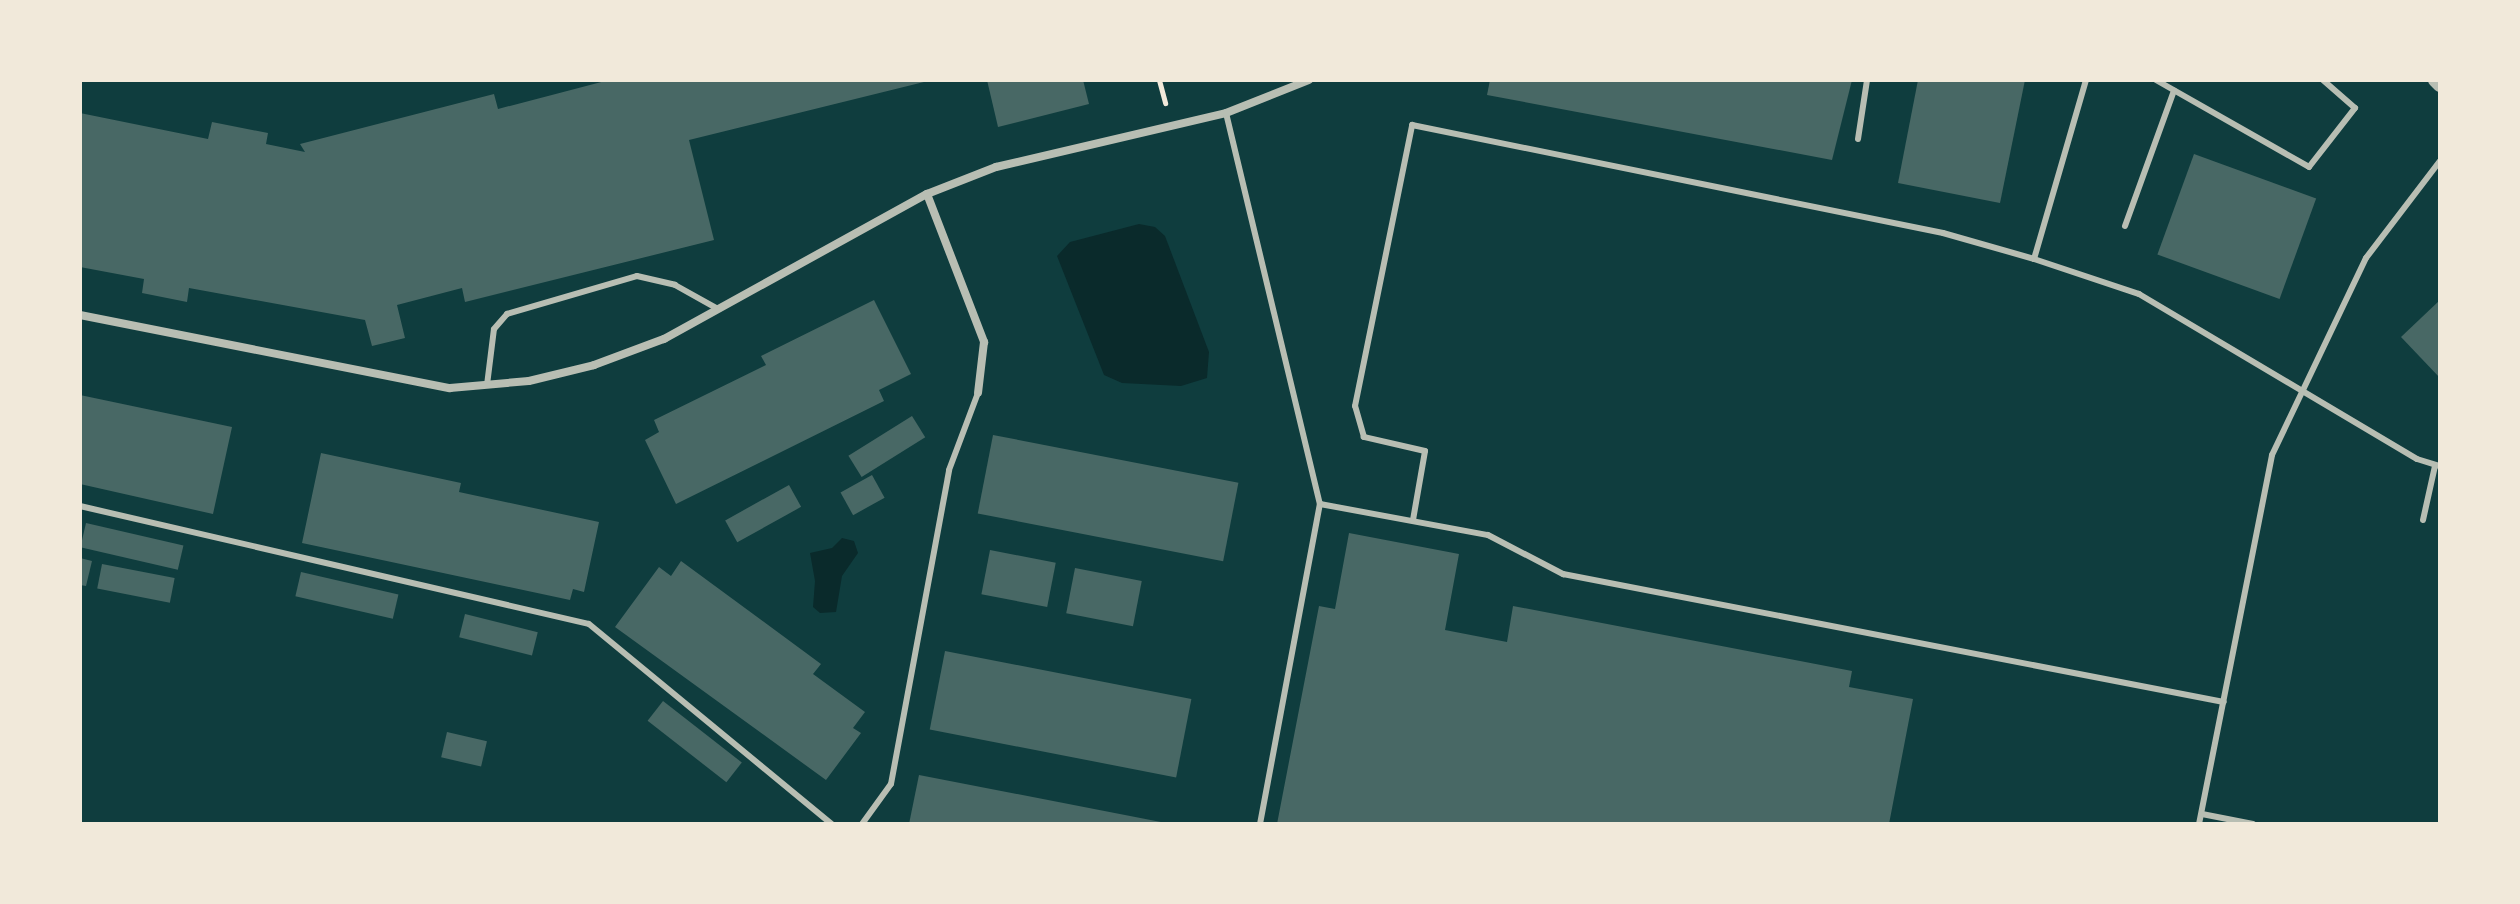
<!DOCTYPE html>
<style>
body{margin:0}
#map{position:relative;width:2520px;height:904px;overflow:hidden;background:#0f3d3e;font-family:Lato,sans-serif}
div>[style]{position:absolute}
.water>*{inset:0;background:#0a2a2b}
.building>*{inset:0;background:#486865;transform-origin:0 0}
.path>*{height:5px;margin:-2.5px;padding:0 2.5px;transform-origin:2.5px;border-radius:2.5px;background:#f1e9da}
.service>*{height:6px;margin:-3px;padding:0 3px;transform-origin:3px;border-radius:3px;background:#b8beb3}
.minor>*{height:8px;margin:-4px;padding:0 4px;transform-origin:4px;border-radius:4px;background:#b8beb3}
.tertiary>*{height:14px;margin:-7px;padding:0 7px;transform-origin:7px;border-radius:7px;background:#b8beb3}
span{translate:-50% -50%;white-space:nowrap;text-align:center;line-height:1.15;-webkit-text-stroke:7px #f1e9da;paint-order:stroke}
.frame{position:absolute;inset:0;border:82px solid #f1e9da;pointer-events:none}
</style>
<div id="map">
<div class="water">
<div style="clip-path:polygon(1139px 224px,1155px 227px,1165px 236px,1209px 352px,1207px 378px,1181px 386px,1122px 383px,1104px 375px,1057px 256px,1070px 242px)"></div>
<div style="clip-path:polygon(842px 538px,854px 541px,858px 553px,842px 576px,836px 612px,820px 613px,813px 607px,815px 581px,810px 553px,832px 548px)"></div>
</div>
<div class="building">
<div style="clip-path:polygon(609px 80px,928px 81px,689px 140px,714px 240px,465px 302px,462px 288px,397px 305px,405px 338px,372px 346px,365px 320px,189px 288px,187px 302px,142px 293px,144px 279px,80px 267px,80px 113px,208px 139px,212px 122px,268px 133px,266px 144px,305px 152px,300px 144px,494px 94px,498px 109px)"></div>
<div style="clip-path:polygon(987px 80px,1083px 80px,1089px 104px,998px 127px)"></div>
<div style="clip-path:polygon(1490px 80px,1852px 80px,1832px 160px,1487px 95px)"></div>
<div style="clip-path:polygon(1918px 80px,2025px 80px,2000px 203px,1898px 183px)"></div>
<div style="left:2194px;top:154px;width:130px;height:107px;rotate:20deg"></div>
<div style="clip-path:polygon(874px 300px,911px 374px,879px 390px,884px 401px,676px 504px,645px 440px,659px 432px,654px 420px,766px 365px,761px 356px)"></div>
<div style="clip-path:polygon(2440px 300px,2440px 378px,2401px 337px)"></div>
<div style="clip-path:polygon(80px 395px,232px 427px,213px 514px,80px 484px)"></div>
<div style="left:912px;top:416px;width:25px;height:75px;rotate:58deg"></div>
<div style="left:993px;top:435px;width:250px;height:80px;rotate:11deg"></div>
<div style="clip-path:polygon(321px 453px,461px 483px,459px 492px,599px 522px,584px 592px,573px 589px,570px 600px,302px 543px)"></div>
<div style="left:872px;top:475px;width:26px;height:36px;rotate:61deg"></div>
<div style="left:789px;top:485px;width:25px;height:73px;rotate:61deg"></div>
<div style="left:86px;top:523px;width:100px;height:25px;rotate:13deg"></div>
<div style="clip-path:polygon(1349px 533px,1459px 554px,1445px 630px,1507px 642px,1513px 606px,1852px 671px,1849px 687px,1913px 699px,1889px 824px,1277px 824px,1319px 606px,1335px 609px)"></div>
<div style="left:990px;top:550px;width:67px;height:45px;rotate:11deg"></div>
<div style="clip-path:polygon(80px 558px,92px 561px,86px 586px,80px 585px)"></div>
<div style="clip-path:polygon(681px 561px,821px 664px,813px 674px,865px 712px,853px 728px,861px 733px,826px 780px,615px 627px,659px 567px,671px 576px)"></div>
<div style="left:102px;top:564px;width:74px;height:25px;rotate:11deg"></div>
<div style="left:1075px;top:568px;width:68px;height:46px;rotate:11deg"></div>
<div style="left:301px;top:572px;width:100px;height:25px;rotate:13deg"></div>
<div style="left:465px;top:614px;width:75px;height:24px;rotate:14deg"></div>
<div style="left:945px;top:651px;width:251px;height:80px;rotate:11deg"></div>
<div style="left:663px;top:701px;width:100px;height:25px;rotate:38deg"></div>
<div style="left:447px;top:732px;width:41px;height:26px;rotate:13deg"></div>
<div style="clip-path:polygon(919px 775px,1166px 823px,1166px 824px,909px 824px)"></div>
</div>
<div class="path">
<div style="left:1159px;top:80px;width:24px;rotate:75deg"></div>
</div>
<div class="service">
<div style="left:2156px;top:80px;width:176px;rotate:29.6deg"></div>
<div style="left:2309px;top:167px;width:75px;rotate:-52.1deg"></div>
<div style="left:2355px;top:108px;width:43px;rotate:-138.8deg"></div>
<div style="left:1226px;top:113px;width:402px;rotate:76.5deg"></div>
<div style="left:1320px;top:504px;width:171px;rotate:10.5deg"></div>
<div style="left:1488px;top:535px;width:85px;rotate:27.5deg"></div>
<div style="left:1563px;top:574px;width:673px;rotate:10.96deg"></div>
<div style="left:1858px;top:139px;width:60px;rotate:-81.3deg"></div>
<div style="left:2125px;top:226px;width:144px;rotate:-70.1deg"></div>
<div style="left:2034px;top:259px;width:186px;rotate:-73.8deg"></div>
<div style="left:487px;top:385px;width:56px;rotate:-82.9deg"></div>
<div style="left:494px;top:329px;width:20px;rotate:-49deg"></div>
<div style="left:507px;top:314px;width:135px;rotate:-16.3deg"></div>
<div style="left:637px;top:276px;width:39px;rotate:13deg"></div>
<div style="left:675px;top:285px;width:49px;rotate:29.2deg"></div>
<div style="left:80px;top:506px;width:522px;rotate:13.05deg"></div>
<div style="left:589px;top:624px;width:315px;rotate:39.5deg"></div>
<div style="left:1413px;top:520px;width:70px;rotate:-80.1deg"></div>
<div style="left:1425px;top:451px;width:63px;rotate:-167.1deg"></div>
<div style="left:1364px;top:437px;width:32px;rotate:-106deg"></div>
<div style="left:1355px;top:406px;width:287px;rotate:-78.5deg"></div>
<div style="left:1412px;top:125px;width:542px;rotate:11.5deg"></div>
<div style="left:1943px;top:233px;width:95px;rotate:15.9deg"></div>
<div style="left:2034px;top:259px;width:111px;rotate:18.4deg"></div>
<div style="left:2139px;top:294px;width:323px;rotate:30.7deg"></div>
<div style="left:2417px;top:459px;width:24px;rotate:17deg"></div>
<div style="left:2423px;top:520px;width:55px;rotate:-77.5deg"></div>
<div style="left:2202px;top:814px;width:52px;rotate:11.1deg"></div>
<div style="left:862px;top:824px;width:49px;rotate:-54.1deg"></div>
<div style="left:891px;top:784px;width:319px;rotate:-79.5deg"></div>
<div style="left:949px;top:470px;width:82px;rotate:-69.4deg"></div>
<div style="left:1260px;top:824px;width:326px;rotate:-79.4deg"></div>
<div style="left:2199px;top:824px;width:376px;rotate:-78.8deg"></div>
<div style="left:2272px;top:455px;width:218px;rotate:-64.5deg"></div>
<div style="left:2366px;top:258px;width:122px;rotate:-52.7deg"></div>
</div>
<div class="minor">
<div style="left:927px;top:194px;width:159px;rotate:68.9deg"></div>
<div style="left:984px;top:342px;width:51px;rotate:96.7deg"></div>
<div style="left:80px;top:315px;width:377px;rotate:11.2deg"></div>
<div style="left:450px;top:388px;width:79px;rotate:-5.1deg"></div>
<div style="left:529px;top:381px;width:67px;rotate:-13.8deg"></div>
<div style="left:594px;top:365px;width:75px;rotate:-20.4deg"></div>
<div style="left:664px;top:339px;width:300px;rotate:-28.9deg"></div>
<div style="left:927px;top:194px;width:74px;rotate:-21.4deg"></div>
<div style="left:996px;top:167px;width:236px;rotate:-13.2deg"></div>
<div style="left:1226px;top:113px;width:89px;rotate:-21.7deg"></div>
</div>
<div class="tertiary">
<div style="left:2435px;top:80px;width:7px;rotate:45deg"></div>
</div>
<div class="frame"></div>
</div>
